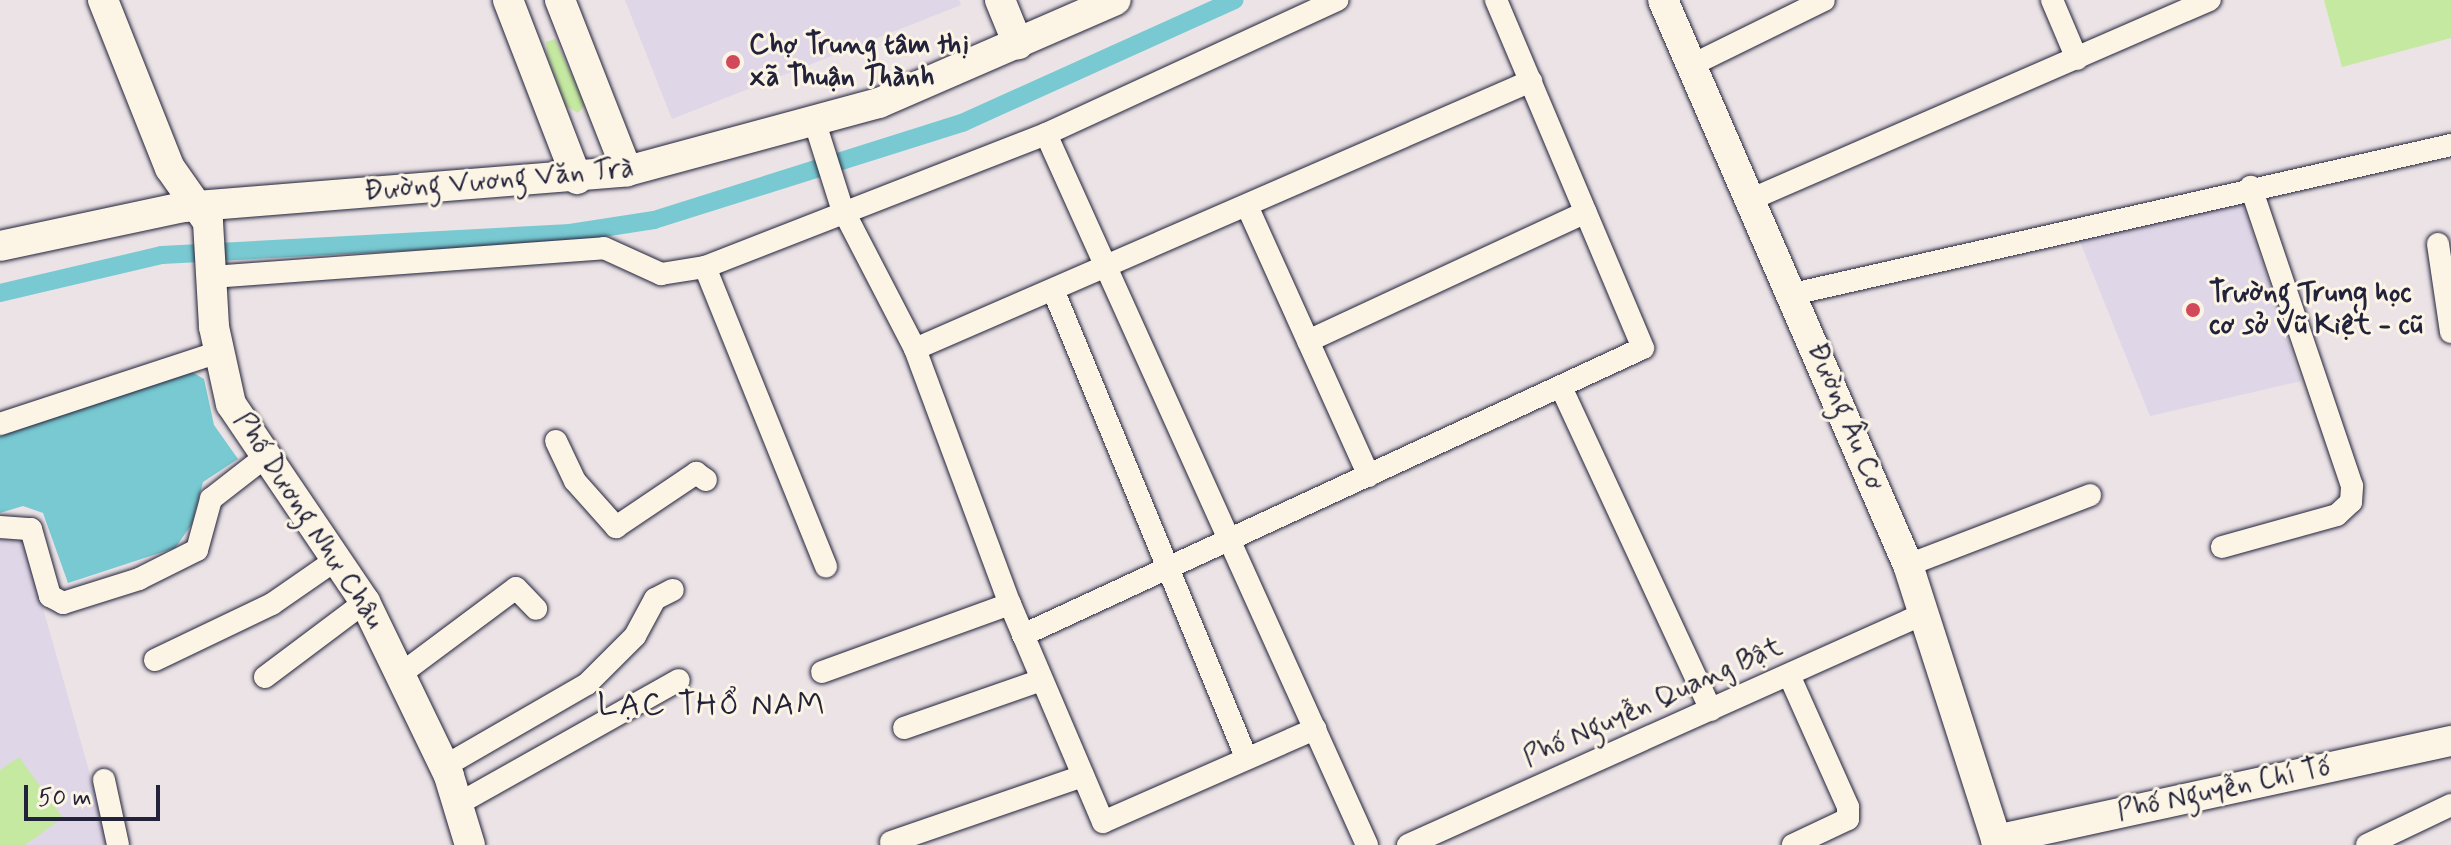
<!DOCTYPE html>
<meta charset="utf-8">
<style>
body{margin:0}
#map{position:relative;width:2451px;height:845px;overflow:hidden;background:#ebe3e6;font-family:Mynerve,sans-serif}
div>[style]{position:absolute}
.built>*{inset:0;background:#dfd6e7}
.green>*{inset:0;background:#c6e9a2}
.water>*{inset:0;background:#78c9d1}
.canal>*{height:18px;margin:-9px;padding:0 9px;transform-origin:9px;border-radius:9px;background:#78c9d1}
.roads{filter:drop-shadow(0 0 2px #22223b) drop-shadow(0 0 2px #22223b)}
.street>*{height:22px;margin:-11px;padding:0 11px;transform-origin:11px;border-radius:11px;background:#fcf5e5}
.secondary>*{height:30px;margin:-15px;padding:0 15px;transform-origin:15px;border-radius:15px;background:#fcf5e5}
.dots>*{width:22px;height:22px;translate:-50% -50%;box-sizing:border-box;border:4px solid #fcf5e5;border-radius:50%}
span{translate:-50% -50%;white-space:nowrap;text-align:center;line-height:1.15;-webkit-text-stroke:6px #fcf5e5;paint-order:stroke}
.poi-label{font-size:28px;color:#22223b;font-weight:700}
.left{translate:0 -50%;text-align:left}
.street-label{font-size:28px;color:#22223b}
.quarter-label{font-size:32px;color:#22223b;letter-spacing:2px}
.scale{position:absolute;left:24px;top:785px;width:136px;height:36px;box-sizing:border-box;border:4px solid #22223b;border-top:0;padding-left:10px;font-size:24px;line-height:28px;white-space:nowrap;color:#22223b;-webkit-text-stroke:6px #fcf5e5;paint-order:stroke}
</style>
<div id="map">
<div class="built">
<div style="clip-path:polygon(625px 0,959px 0,961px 5px,672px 119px)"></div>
<div style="clip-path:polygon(2242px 201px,2301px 381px,2150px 416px,2079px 239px)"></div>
<div style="clip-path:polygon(22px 534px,110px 845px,0 845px,0 539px)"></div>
</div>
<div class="green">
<div style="clip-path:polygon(2324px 0,2451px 0,2451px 38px,2342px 67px)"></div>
<div style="clip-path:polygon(555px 39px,585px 105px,578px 113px,566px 106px,547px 54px,546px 42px)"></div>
<div style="clip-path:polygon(19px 757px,63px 818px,25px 845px,0 845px,0 770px)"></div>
</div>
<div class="water">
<div style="clip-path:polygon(192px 372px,204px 379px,214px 425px,238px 459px,203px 482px,192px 524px,175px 548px,68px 583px,43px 513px,23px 506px,0 513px,0 436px)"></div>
</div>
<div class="canal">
<div style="left:0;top:293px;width:166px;rotate:-13.2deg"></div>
<div style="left:162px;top:255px;width:409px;rotate:-3.1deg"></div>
<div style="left:570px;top:233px;width:85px;rotate:-8.8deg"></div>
<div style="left:654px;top:220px;width:323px;rotate:-17.5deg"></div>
<div style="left:962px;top:123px;width:299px;rotate:-24.3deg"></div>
</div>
<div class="roads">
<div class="street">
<div style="left:2052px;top:0;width:64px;rotate:67deg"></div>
<div style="left:1692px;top:65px;width:147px;rotate:-26.2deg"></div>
<div style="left:815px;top:123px;width:89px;rotate:72.4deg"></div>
<div style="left:842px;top:208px;width:159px;rotate:62.6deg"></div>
<div style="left:915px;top:349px;width:272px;rotate:69.6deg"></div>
<div style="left:1010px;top:604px;width:237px;rotate:66.9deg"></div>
<div style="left:1103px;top:822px;width:232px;rotate:-23.7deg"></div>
<div style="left:1046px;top:134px;width:780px;rotate:65.7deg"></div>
<div style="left:1754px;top:198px;width:497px;rotate:-23.5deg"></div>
<div style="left:1248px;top:208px;width:294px;rotate:65.7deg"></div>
<div style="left:2438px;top:244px;width:89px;rotate:81.6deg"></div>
<div style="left:705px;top:267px;width:323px;rotate:68deg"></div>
<div style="left:212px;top:277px;width:393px;rotate:-4.2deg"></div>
<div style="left:604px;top:248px;width:63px;rotate:24.5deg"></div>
<div style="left:661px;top:274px;width:45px;rotate:-9deg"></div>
<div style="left:705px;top:267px;width:366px;rotate:-21.3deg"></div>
<div style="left:1046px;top:134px;width:321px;rotate:-24.7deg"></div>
<div style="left:1054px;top:292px;width:503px;rotate:67.56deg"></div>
<div style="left:1793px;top:294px;width:675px;rotate:-12.76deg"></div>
<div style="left:1308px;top:341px;width:306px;rotate:-24.9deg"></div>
<div style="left:915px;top:349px;width:672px;rotate:-23.51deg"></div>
<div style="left:1561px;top:387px;width:356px;rotate:65.1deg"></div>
<div style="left:0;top:424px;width:231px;rotate:-18.2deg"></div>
<div style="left:556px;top:441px;width:44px;rotate:64.6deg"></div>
<div style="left:575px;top:481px;width:62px;rotate:48.3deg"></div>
<div style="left:616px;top:527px;width:97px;rotate:-34deg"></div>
<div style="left:696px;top:473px;width:12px;rotate:35deg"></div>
<div style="left:0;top:527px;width:31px;rotate:4deg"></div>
<div style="left:31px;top:529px;width:70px;rotate:74.2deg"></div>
<div style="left:50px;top:596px;width:15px;rotate:28deg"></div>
<div style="left:63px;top:603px;width:80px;rotate:-17.5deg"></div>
<div style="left:139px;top:579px;width:65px;rotate:-26.6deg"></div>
<div style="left:197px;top:550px;width:53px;rotate:-74.6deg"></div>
<div style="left:211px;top:499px;width:68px;rotate:-37.9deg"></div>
<div style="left:2222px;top:547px;width:119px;rotate:-15.5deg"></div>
<div style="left:2337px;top:515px;width:19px;rotate:-43deg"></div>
<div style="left:2351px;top:502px;width:16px;rotate:-86deg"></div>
<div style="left:2352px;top:486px;width:316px;rotate:-108.7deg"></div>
<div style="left:1908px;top:565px;width:195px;rotate:-21deg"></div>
<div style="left:1023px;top:635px;width:683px;rotate:-24.84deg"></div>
<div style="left:1643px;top:348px;width:378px;rotate:-112.9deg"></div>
<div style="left:155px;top:660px;width:130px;rotate:-25.6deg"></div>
<div style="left:272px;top:604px;width:79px;rotate:-34.7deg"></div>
<div style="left:822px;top:672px;width:200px;rotate:-19.9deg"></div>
<div style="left:402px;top:673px;width:142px;rotate:-36.7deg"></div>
<div style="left:516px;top:588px;width:29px;rotate:46deg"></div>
<div style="left:1789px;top:675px;width:145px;rotate:65.9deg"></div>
<div style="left:1848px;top:807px;width:12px;rotate:90deg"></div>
<div style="left:1848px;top:819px;width:61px;rotate:154.7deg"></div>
<div style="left:265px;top:677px;width:125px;rotate:-36.9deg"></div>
<div style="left:904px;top:728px;width:146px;rotate:-19.2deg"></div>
<div style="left:445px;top:766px;width:164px;rotate:-30deg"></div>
<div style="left:587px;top:684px;width:68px;rotate:-45deg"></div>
<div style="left:635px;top:636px;width:42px;rotate:-61.6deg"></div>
<div style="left:655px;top:599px;width:20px;rotate:-27deg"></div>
<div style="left:104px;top:780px;width:66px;rotate:77.8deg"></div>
<div style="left:458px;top:804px;width:253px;rotate:-29.3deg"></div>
<div style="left:891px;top:842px;width:203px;rotate:-19deg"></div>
<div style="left:1408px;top:845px;width:564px;rotate:-24.16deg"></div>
<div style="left:2367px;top:845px;width:93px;rotate:-25.5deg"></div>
</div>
<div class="secondary">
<div style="left:103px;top:0;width:181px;rotate:68.3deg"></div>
<div style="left:170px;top:168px;width:66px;rotate:54.9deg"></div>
<div style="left:208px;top:222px;width:105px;rotate:86.7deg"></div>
<div style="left:214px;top:327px;width:79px;rotate:77.6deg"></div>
<div style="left:231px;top:404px;width:239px;rotate:55.9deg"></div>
<div style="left:365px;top:602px;width:193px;rotate:64.2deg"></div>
<div style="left:449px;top:776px;width:72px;rotate:73.1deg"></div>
<div style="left:508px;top:0;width:192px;rotate:68.9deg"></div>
<div style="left:560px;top:0;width:184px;rotate:68.6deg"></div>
<div style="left:1000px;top:0;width:48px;rotate:67.8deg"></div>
<div style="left:1663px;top:0;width:616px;rotate:66.56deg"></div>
<div style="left:1908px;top:565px;width:294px;rotate:72.2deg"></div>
<div style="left:0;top:246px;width:188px;rotate:-12deg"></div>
<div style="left:184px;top:207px;width:444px;rotate:-4.6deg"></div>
<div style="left:627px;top:171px;width:261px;rotate:-15.1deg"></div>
<div style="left:879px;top:103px;width:258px;rotate:-23.5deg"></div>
<div style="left:1996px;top:840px;width:466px;rotate:-12.3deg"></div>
</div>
</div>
<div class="dots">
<div style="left:733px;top:62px;background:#d1495b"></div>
<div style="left:2193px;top:310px;background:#d1495b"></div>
</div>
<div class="poi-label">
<span class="left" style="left:749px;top:62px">Chợ Trung tâm thị<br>xã Thuận Thành</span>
<span class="left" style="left:2209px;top:310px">Trường Trung học<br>cơ sở Vũ Kiệt - cũ</span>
</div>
<div class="street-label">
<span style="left:499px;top:181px;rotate:-5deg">Đường Vương Văn Trà</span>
<span style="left:1845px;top:417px;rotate:67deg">Đường Âu Cơ</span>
<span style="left:308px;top:521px;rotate:57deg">Phố Dương Như Châu</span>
<span style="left:1653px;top:703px;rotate:-24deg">Phố Nguyễn Quang Bật</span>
<span style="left:2224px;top:790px;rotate:-12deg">Phố Nguyễn Chí Tố</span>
</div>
<div class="quarter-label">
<span style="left:712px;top:705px">LẠC THỔ NAM</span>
</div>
<div class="scale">50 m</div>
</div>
